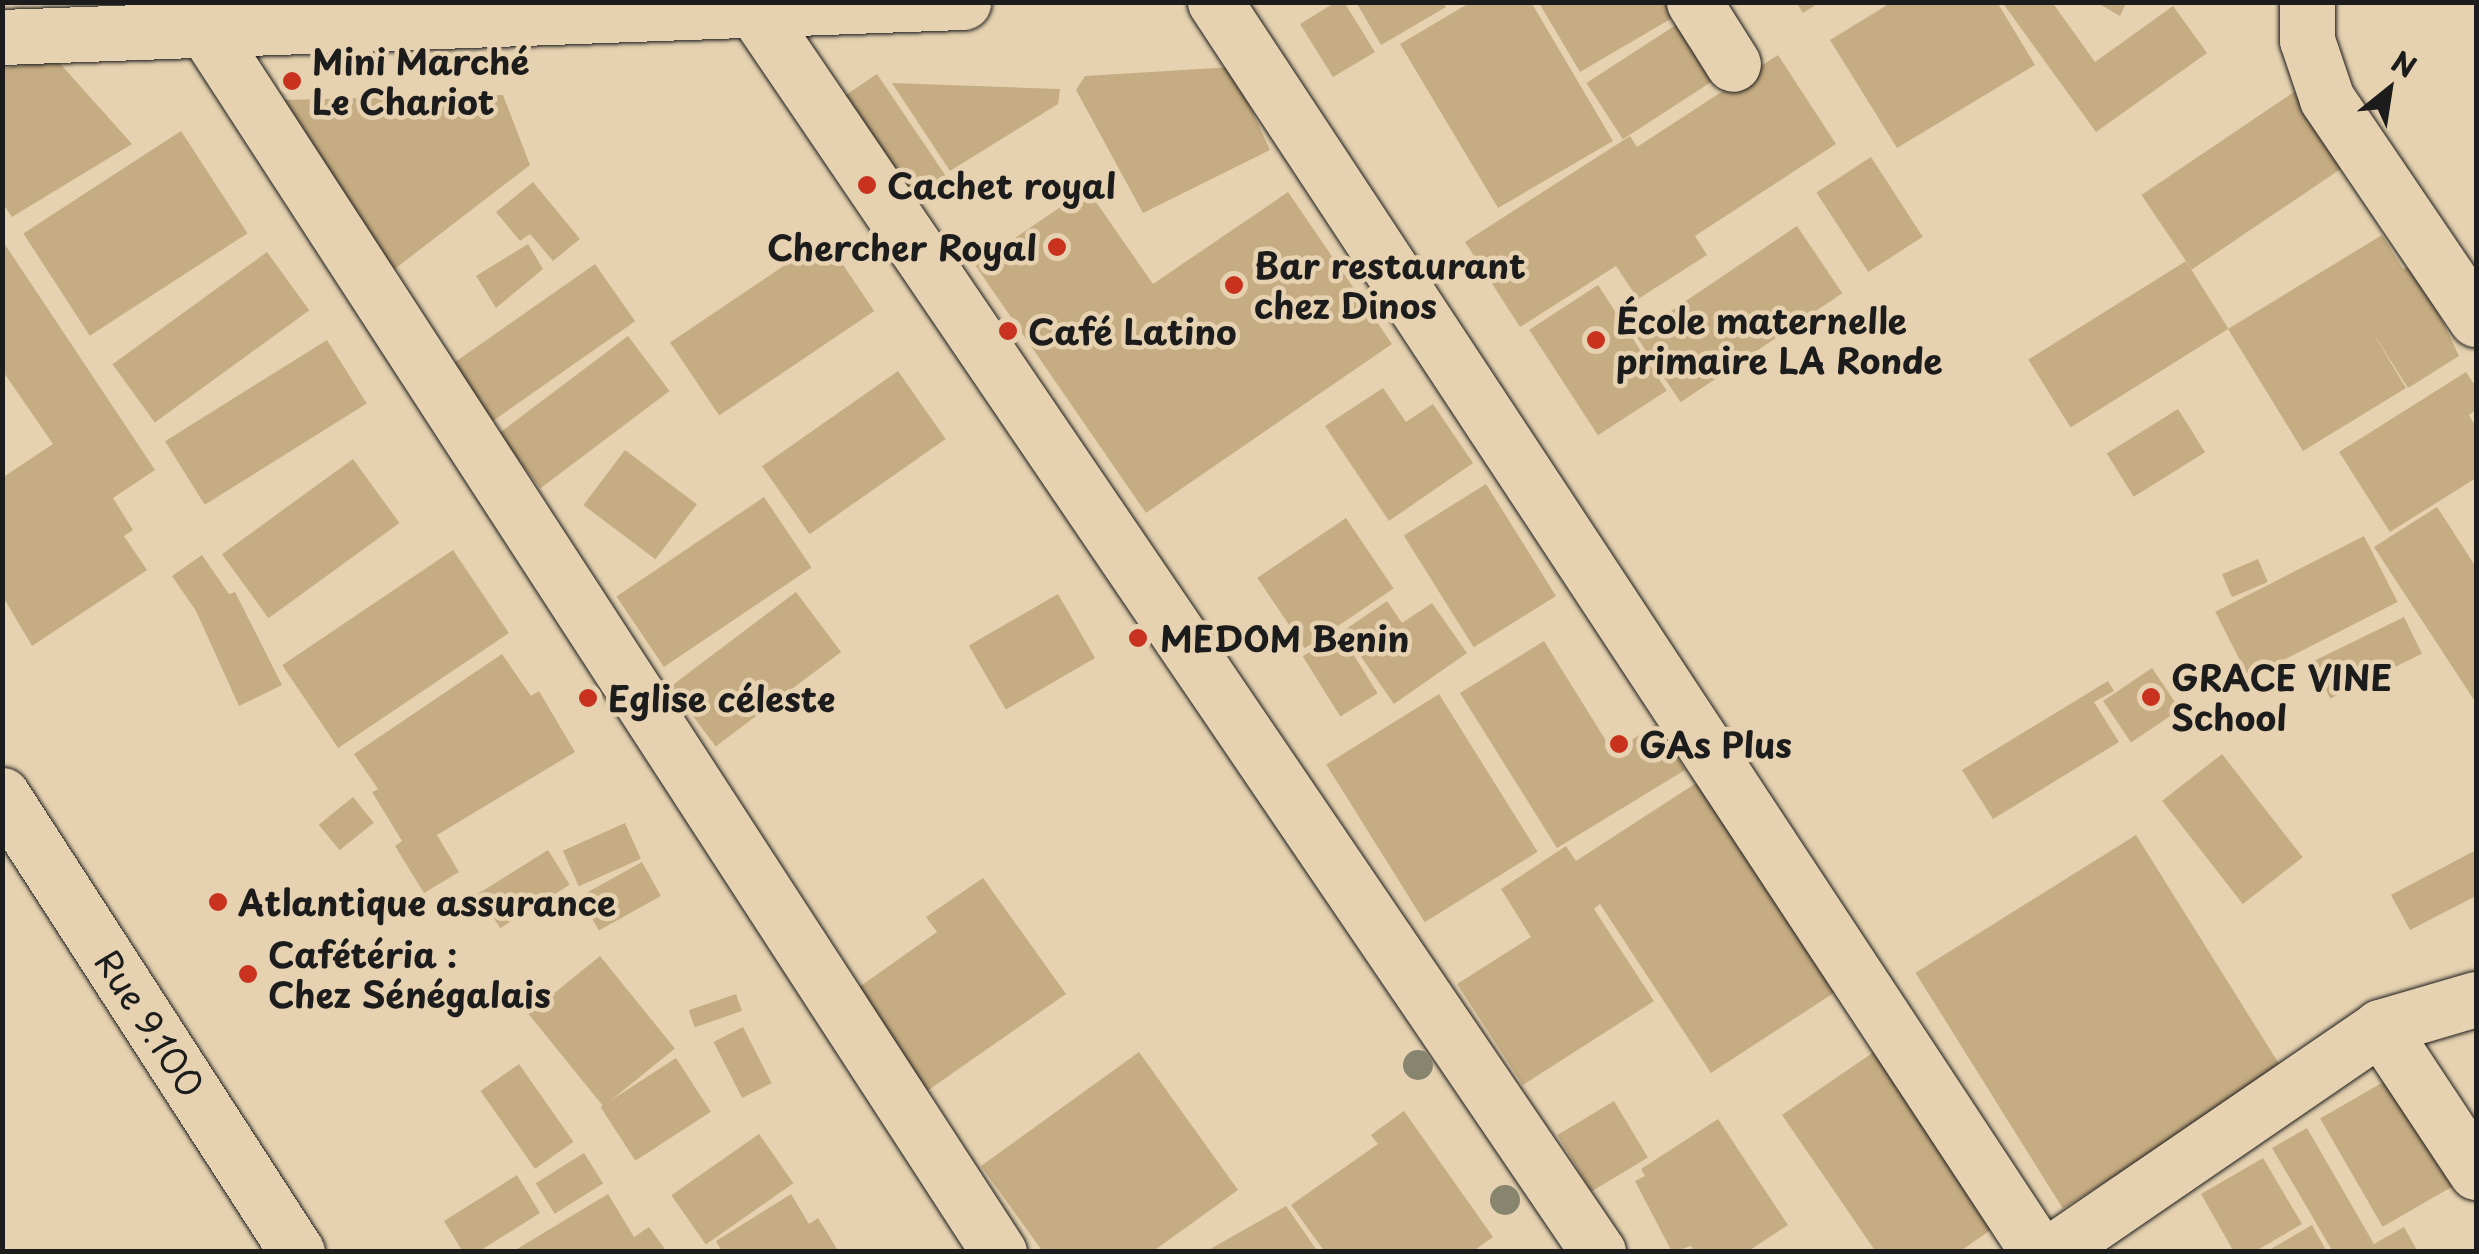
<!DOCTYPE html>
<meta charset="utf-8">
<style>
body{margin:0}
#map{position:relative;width:2479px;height:1254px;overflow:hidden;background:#e6d2b0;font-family:"Playpen Sans",sans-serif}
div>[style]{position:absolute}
.building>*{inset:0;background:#c6ac82;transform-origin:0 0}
.roads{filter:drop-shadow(0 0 2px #1c1c1c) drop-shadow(0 0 2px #1c1c1c)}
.minor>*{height:55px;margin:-27.5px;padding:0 27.5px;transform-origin:27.5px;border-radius:27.5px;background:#e6d2b0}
.tertiary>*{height:55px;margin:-27.5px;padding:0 27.5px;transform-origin:27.5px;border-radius:27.5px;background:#e6d2b0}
.trees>*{width:30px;height:30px;margin:-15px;border-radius:50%;background:#88856f}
.dots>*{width:28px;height:28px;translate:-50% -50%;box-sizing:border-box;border:5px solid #e6d2b0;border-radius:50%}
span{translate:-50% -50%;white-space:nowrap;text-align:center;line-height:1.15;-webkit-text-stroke:9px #e6d2b0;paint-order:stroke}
.poi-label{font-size:35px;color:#1c1c1c;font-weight:700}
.left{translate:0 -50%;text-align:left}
.right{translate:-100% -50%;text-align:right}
.street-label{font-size:35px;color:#1c1c1c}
.frame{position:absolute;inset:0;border:5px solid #1c1c1c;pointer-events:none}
.north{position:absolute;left:2339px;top:40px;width:100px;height:100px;-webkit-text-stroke:8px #e6d2b0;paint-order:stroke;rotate:30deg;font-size:28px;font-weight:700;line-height:40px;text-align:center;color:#1c1c1c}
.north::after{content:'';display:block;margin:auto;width:35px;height:45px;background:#1c1c1c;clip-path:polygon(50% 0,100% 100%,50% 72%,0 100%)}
</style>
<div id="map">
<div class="building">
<div style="clip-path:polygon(1336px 2px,1344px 2px,1375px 52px,1333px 77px,1300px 24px)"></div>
<div style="clip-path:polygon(1356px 2px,1443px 2px,1446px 7px,1381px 45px)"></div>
<div style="clip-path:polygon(1471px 2px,1531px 2px,1613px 141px,1498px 208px,1400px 44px)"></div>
<div style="clip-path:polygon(1796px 2px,1820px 2px,1803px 13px)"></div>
<div style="clip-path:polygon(1892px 2px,1997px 2px,2035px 65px,1897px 148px,1830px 40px)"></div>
<div style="clip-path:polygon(2002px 2px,2052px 2px,2095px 62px,2173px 6px,2207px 53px,2096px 132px)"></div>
<div style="clip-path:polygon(2096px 2px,2127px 2px,2120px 16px)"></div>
<div style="clip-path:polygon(1539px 3px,1673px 3px,1679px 14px,1580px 72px)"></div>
<div style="left:1682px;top:21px;width:67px;height:114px;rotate:57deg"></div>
<div style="clip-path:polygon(1778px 55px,1836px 144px,1695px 236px,1707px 255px,1638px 299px,1616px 266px,1520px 327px,1465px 242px,1630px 136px,1637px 147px)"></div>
<div style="clip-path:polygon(56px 59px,132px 144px,12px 217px,2px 202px,2px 69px)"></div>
<div style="clip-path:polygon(1232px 67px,1270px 150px,1143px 213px,1076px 90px,1085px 76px)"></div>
<div style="left:877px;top:74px;width:124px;height:61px;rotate:56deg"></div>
<div style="clip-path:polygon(892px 83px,1060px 89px,1058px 104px,950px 171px)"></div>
<div style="left:2294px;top:92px;width:90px;height:184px;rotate:56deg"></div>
<div style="clip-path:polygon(503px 95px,530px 165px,392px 271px,279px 100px)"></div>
<div style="left:181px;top:131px;width:122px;height:188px;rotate:57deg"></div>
<div style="left:1871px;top:157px;width:95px;height:65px;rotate:57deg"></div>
<div style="clip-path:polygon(533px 182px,580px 239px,553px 261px,530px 234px,520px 241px,496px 212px)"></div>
<div style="clip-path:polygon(1087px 189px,1153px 284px,1288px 192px,1392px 344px,1146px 513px,975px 265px)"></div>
<div style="left:1797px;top:226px;width:81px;height:195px;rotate:56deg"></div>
<div style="clip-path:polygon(2382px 235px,2403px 269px,2416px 265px,2459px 356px,2408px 388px,2370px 328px,2406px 388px,2303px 451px,2228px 329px)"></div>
<div style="left:825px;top:238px;width:88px;height:187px;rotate:56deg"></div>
<div style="clip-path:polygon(2px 240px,155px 470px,113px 498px,133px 530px,124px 536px,147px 570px,32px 646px,2px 595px,2px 478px,53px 444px,2px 370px)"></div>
<div style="clip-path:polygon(528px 244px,543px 269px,496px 308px,476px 276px)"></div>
<div style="left:267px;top:252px;width:72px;height:191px;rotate:54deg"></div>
<div style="left:2186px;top:261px;width:80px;height:186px;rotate:58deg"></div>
<div style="left:595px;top:264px;width:70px;height:179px;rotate:55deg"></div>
<div style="left:1598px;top:285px;width:126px;height:82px;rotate:57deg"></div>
<div style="left:628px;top:336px;width:69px;height:162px;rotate:53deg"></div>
<div style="left:327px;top:340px;width:75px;height:191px;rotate:58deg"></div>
<div style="left:898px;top:371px;width:83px;height:166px;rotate:55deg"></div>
<div style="clip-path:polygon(2466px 372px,2476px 387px,2476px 410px,2469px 415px,2476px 427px,2476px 478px,2390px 532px,2339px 452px)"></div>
<div style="clip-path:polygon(1383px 388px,1406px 422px,1433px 404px,1473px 463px,1389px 521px,1325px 426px)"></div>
<div style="left:2178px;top:409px;width:51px;height:84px;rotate:58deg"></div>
<div style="left:625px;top:450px;width:90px;height:69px;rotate:37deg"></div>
<div style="left:353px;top:459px;width:79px;height:162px;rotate:54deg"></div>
<div style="left:1486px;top:484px;width:132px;height:97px;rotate:58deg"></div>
<div style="left:764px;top:497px;width:85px;height:178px;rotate:56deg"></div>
<div style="clip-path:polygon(2437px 507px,2476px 567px,2476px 703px,2374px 547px)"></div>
<div style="left:1346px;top:518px;width:85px;height:107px;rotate:56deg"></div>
<div style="left:2364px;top:536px;width:74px;height:167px;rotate:63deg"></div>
<div style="left:453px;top:550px;width:100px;height:206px;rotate:56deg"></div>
<div style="clip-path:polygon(202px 555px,229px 594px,235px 592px,282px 685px,239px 706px,196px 611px,172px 576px)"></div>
<div style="left:2258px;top:559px;width:25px;height:39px;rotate:67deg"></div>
<div style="left:796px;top:592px;width:75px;height:157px;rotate:53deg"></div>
<div style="left:1058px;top:594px;width:74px;height:103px;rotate:60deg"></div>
<div style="clip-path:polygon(1387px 601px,1402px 623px,1432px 603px,1467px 653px,1394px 704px,1343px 631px)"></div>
<div style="left:2404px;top:617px;width:41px;height:102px;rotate:64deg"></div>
<div style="left:1340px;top:633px;width:71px;height:44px;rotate:58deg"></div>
<div style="clip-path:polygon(1544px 641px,1613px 752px,1656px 724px,1685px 770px,1557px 848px,1460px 693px)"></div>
<div style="clip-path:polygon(502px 654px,531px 696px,539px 691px,575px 752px,437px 835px,459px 872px,424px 893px,395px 846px,402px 841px,372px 792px,378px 789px,354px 754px)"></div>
<div style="left:2152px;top:668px;width:50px;height:59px;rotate:56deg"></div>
<div style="clip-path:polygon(2108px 681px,2114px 691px,2094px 702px,2119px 742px,1993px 819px,1962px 770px)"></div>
<div style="left:1439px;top:694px;width:186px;height:133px;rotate:58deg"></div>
<div style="left:2222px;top:754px;width:131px;height:76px;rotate:52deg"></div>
<div style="clip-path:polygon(1707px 776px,1846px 985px,1711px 1073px,1600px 904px,1594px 909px,1654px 1001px,1523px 1085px,1457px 984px,1531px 937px,1501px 889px,1566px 846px,1576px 861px)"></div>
<div style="left:353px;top:797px;width:33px;height:44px;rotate:51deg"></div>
<div style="left:625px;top:823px;width:39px;height:68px;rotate:66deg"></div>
<div style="left:2136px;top:835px;width:278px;height:260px;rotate:58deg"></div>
<div style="left:548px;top:850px;width:41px;height:82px;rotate:58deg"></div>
<div style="clip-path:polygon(2476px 850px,2476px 896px,2410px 930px,2391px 895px)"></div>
<div style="left:642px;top:862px;width:39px;height:71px;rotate:61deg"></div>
<div style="clip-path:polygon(983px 878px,1066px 994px,927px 1091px,855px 990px,937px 932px,926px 917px)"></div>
<div style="left:600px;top:956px;width:119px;height:92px;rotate:51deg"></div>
<div style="left:736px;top:994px;width:18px;height:50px;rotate:71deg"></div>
<div style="left:743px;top:1027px;width:63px;height:33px;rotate:63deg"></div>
<div style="clip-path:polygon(1881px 1047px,2002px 1222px,1959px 1252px,1876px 1252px,1782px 1115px)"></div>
<div style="clip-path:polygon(1139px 1052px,1238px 1190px,1152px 1252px,1043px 1252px,981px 1166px)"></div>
<div style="left:676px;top:1058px;width:64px;height:90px;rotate:57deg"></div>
<div style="left:519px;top:1064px;width:95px;height:47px;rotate:55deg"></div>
<div style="left:2392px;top:1077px;width:125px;height:83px;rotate:60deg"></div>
<div style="left:1614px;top:1101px;width:66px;height:66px;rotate:59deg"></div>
<div style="clip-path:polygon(1404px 1111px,1493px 1237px,1472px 1252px,1325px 1252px,1291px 1205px,1378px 1144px,1371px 1135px)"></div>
<div style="clip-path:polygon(1718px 1119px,1788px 1225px,1747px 1252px,1695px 1252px,1691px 1246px,1672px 1252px,1635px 1181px,1645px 1176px,1641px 1169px)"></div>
<div style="clip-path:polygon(2307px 1128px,2374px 1244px,2404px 1227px,2418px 1252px,2333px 1252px,2272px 1148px)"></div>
<div style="left:759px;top:1134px;width:60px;height:107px;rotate:55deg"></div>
<div style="left:584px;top:1153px;width:36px;height:57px;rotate:58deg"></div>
<div style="clip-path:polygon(2263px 1158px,2302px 1224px,2254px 1252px,2234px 1252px,2201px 1194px)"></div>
<div style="clip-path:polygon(517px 1175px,540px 1213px,478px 1252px,463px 1252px,444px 1221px)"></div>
<div style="clip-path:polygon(608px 1194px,634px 1237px,649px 1227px,667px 1252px,512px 1252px)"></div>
<div style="clip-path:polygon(791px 1194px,809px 1224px,818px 1218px,839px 1252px,722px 1252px,716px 1241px)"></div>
<div style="clip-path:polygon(1286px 1206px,1318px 1252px,1205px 1252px)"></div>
<div style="clip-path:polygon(2312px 1225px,2327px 1252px,2266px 1252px)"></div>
</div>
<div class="roads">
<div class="minor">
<div style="left:1215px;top:2px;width:1497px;rotate:56.64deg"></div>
<div style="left:1694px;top:2px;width:73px;rotate:57.8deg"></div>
<div style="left:2307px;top:2px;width:38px;rotate:90deg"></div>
<div style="left:2307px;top:40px;width:62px;rotate:71.3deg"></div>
<div style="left:2327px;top:99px;width:266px;rotate:55.9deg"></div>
<div style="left:753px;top:8px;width:1504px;rotate:55.81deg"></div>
<div style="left:203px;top:26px;width:1462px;rotate:57.01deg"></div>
<div style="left:2px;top:37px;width:962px;rotate:-2.09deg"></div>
<div style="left:2380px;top:1027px;width:174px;rotate:56.5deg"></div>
<div style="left:2052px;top:1252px;width:398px;rotate:-34.4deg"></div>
<div style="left:2380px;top:1027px;width:100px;rotate:-16.3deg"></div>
</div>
<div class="tertiary">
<div style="left:2px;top:795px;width:544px;rotate:57.16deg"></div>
</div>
</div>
<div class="trees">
<div style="left:1418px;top:1065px"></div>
<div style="left:1505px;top:1200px"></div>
</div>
<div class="dots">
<div style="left:292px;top:81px;background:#c8321e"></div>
<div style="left:867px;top:185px;background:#c8321e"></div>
<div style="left:1057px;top:247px;background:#c8321e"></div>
<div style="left:1234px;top:285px;background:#c8321e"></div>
<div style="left:1008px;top:331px;background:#c8321e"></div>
<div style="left:1596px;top:340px;background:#c8321e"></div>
<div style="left:1138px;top:638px;background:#c8321e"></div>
<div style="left:2151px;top:697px;background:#c8321e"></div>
<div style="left:588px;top:698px;background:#c8321e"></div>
<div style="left:1619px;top:744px;background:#c8321e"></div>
<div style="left:218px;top:902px;background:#c8321e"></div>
<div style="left:248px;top:974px;background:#c8321e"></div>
</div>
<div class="poi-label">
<span class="left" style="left:312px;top:81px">Mini Marché<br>Le Chariot</span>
<span class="left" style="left:887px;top:185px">Cachet royal</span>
<span class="right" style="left:1037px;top:247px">Chercher Royal</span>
<span class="left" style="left:1254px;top:285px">Bar restaurant<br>chez Dinos</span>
<span class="left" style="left:1616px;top:340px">École maternelle<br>primaire LA Ronde</span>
<span class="left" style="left:1028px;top:331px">Café Latino</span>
<span class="left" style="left:1160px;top:638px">MEDOM Benin</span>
<span class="left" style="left:2171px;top:697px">GRACE VINE<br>School</span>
<span class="left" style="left:608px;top:698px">Eglise céleste</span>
<span class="left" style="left:1639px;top:744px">GAs Plus</span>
<span class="left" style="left:238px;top:902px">Atlantique assurance</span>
<span class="left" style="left:268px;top:974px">Cafétéria :<br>Chez Sénégalais</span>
</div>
<div class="street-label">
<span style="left:150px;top:1023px;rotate:57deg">Rue 9.100</span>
</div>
<div class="frame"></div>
<div class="north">N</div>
</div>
